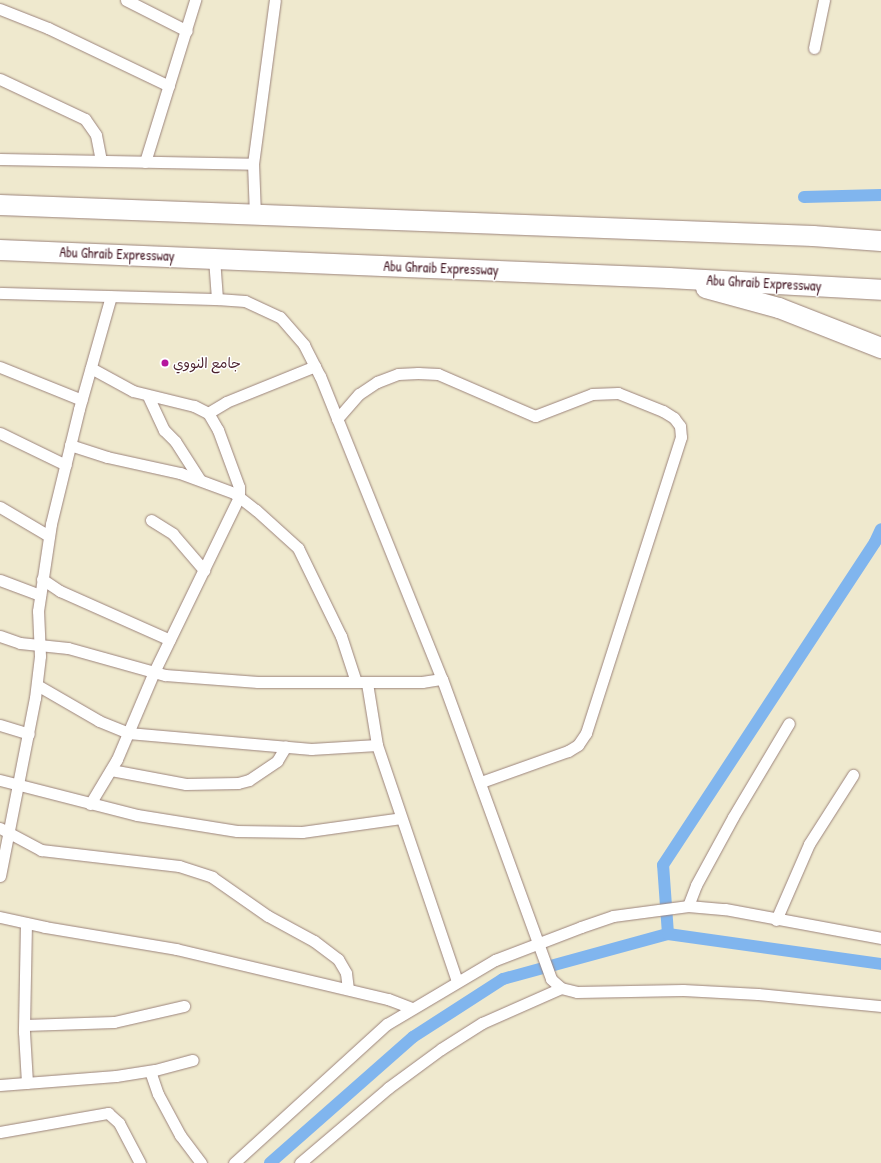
<!DOCTYPE html>
<meta charset="utf-8">
<style>
body{margin:0}
#map{position:relative;width:881px;height:1163px;overflow:hidden;background:#efe9ce;font-family:"Patrick Hand","Playpen Sans Arabic",sans-serif}
div>[style]{position:absolute}
.canal>*{height:12px;margin:-6px;padding:0 6px;transform-origin:6px;border-radius:6px;background:#80b5ee}
.roads{filter:drop-shadow(0 0 1px #9c847c) drop-shadow(0 0 1px #9c847c)}
.minor>*{height:11px;margin:-5.5px;padding:0 5.5px;transform-origin:5.5px;border-radius:5.5px;background:#fff}
.motorway>*{height:20px;margin:-10px;padding:0 10px;transform-origin:10px;border-radius:10px;background:#fff}
.dots>*{width:11px;height:11px;translate:-50% -50%;box-sizing:border-box;border:2px solid #fff;border-radius:50%}
span{translate:-50% -50%;white-space:nowrap;text-align:center;line-height:1.15;-webkit-text-stroke:3px #fff;paint-order:stroke}
.street-label{font-size:14px;color:#4a1f2b}
.poi-label{font-size:14px;color:#4a1f2b}
.left{translate:0 -50%;text-align:left}
</style>
<div id="map">
<div class="canal">
<div style="left:804px;top:197px;width:77px;rotate:-1.5deg"></div>
<div style="left:668px;top:934px;width:69px;rotate:-94.1deg"></div>
<div style="left:663px;top:865px;width:386px;rotate:-56.7deg"></div>
<div style="left:875px;top:542px;width:14px;rotate:-65deg"></div>
<div style="left:270px;top:1163px;width:191px;rotate:-41.4deg"></div>
<div style="left:413px;top:1037px;width:107px;rotate:-32.8deg"></div>
<div style="left:503px;top:979px;width:171px;rotate:-15.3deg"></div>
<div style="left:668px;top:934px;width:215px;rotate:8deg"></div>
</div>
<div class="roads">
<div class="minor">
<div style="left:126px;top:0;width:68px;rotate:26.9deg"></div>
<div style="left:0;top:9px;width:52px;rotate:21.6deg"></div>
<div style="left:48px;top:28px;width:134px;rotate:25.6deg"></div>
<div style="left:814px;top:48px;width:49px;rotate:-78.2deg"></div>
<div style="left:0;top:79px;width:94px;rotate:25.2deg"></div>
<div style="left:85px;top:119px;width:19px;rotate:55deg"></div>
<div style="left:96px;top:135px;width:25px;rotate:79deg"></div>
<div style="left:0;top:159px;width:253px;rotate:1.1deg"></div>
<div style="left:145px;top:162px;width:170px;rotate:-72.8deg"></div>
<div style="left:255px;top:215px;width:51px;rotate:-92.2deg"></div>
<div style="left:253px;top:164px;width:165px;rotate:-82.4deg"></div>
<div style="left:214px;top:258px;width:41px;rotate:85.8deg"></div>
<div style="left:217px;top:299px;width:28px;rotate:4deg"></div>
<div style="left:245px;top:301px;width:38px;rotate:25deg"></div>
<div style="left:280px;top:317px;width:37px;rotate:49deg"></div>
<div style="left:304px;top:345px;width:35px;rotate:63deg"></div>
<div style="left:320px;top:376px;width:327px;rotate:68.1deg"></div>
<div style="left:442px;top:679px;width:319px;rotate:70deg"></div>
<div style="left:551px;top:979px;width:13px;rotate:42deg"></div>
<div style="left:561px;top:988px;width:16px;rotate:14deg"></div>
<div style="left:577px;top:992px;width:106px;rotate:-1.1deg"></div>
<div style="left:683px;top:990px;width:75px;rotate:3.1deg"></div>
<div style="left:758px;top:994px;width:124px;rotate:5.6deg"></div>
<div style="left:0;top:293px;width:217px;rotate:1.6deg"></div>
<div style="left:0;top:367px;width:88px;rotate:21.9deg"></div>
<div style="left:148px;top:396px;width:38px;rotate:65deg"></div>
<div style="left:164px;top:430px;width:16px;rotate:45deg"></div>
<div style="left:175px;top:441px;width:46px;rotate:57.3deg"></div>
<div style="left:208px;top:413px;width:21px;rotate:-31deg"></div>
<div style="left:226px;top:402px;width:96px;rotate:-22deg"></div>
<div style="left:337px;top:419px;width:33px;rotate:-49deg"></div>
<div style="left:359px;top:394px;width:22px;rotate:-34deg"></div>
<div style="left:377px;top:382px;width:22px;rotate:-21deg"></div>
<div style="left:398px;top:374px;width:20px;rotate:-3deg"></div>
<div style="left:418px;top:373px;width:20px;rotate:3deg"></div>
<div style="left:438px;top:374px;width:106px;rotate:23.4deg"></div>
<div style="left:535px;top:416px;width:61px;rotate:-21.1deg"></div>
<div style="left:592px;top:394px;width:26px;rotate:-2deg"></div>
<div style="left:618px;top:393px;width:48px;rotate:21.8deg"></div>
<div style="left:663px;top:411px;width:13px;rotate:32deg"></div>
<div style="left:674px;top:418px;width:10px;rotate:53deg"></div>
<div style="left:680px;top:426px;width:11px;rotate:85deg"></div>
<div style="left:681px;top:437px;width:311px;rotate:107.8deg"></div>
<div style="left:586px;top:733px;width:14px;rotate:124deg"></div>
<div style="left:578px;top:745px;width:12px;rotate:149deg"></div>
<div style="left:568px;top:751px;width:92px;rotate:160.4deg"></div>
<div style="left:0;top:433px;width:73px;rotate:25.9deg"></div>
<div style="left:70px;top:445px;width:39px;rotate:18deg"></div>
<div style="left:107px;top:457px;width:75px;rotate:12.4deg"></div>
<div style="left:180px;top:473px;width:58px;rotate:20.3deg"></div>
<div style="left:234px;top:493px;width:28px;rotate:38deg"></div>
<div style="left:256px;top:510px;width:57px;rotate:42.1deg"></div>
<div style="left:298px;top:548px;width:98px;rotate:64deg"></div>
<div style="left:341px;top:636px;width:48px;rotate:71.9deg"></div>
<div style="left:0;top:507px;width:57px;rotate:30.6deg"></div>
<div style="left:151px;top:520px;width:26px;rotate:32deg"></div>
<div style="left:173px;top:534px;width:48px;rotate:49.3deg"></div>
<div style="left:42px;top:579px;width:22px;rotate:34deg"></div>
<div style="left:60px;top:591px;width:120px;rotate:24deg"></div>
<div style="left:0;top:580px;width:43px;rotate:20.6deg"></div>
<div style="left:0;top:636px;width:21px;rotate:19deg"></div>
<div style="left:20px;top:643px;width:48px;rotate:5.9deg"></div>
<div style="left:68px;top:648px;width:101px;rotate:15.6deg"></div>
<div style="left:165px;top:675px;width:93px;rotate:4.3deg"></div>
<div style="left:258px;top:682px;width:164px"></div>
<div style="left:422px;top:682px;width:20px;rotate:-9deg"></div>
<div style="left:367px;top:683px;width:63px;rotate:80.8deg"></div>
<div style="left:377px;top:745px;width:249px;rotate:71.3deg"></div>
<div style="left:37px;top:685px;width:72px;rotate:30.1deg"></div>
<div style="left:99px;top:721px;width:31px;rotate:22deg"></div>
<div style="left:128px;top:733px;width:184px;rotate:5deg"></div>
<div style="left:311px;top:749px;width:66px;rotate:-3.5deg"></div>
<div style="left:0;top:725px;width:30px;rotate:17deg"></div>
<div style="left:111px;top:770px;width:76px;rotate:10.6deg"></div>
<div style="left:186px;top:784px;width:52px;rotate:-1.1deg"></div>
<div style="left:238px;top:783px;width:11px;rotate:-15deg"></div>
<div style="left:249px;top:780px;width:34px;rotate:-34deg"></div>
<div style="left:277px;top:761px;width:17px;rotate:-59deg"></div>
<div style="left:0;top:780px;width:141px;rotate:14.3deg"></div>
<div style="left:137px;top:815px;width:101px;rotate:9.1deg"></div>
<div style="left:237px;top:831px;width:65px;rotate:0.9deg"></div>
<div style="left:302px;top:832px;width:100px;rotate:-8deg"></div>
<div style="left:90px;top:804px;width:52px;rotate:-59deg"></div>
<div style="left:117px;top:759px;width:95px;rotate:-67deg"></div>
<div style="left:154px;top:672px;width:195px;rotate:-64.1deg"></div>
<div style="left:239px;top:497px;width:10px;rotate:-90deg"></div>
<div style="left:239px;top:487px;width:61px;rotate:-110.2deg"></div>
<div style="left:218px;top:430px;width:20px;rotate:-120deg"></div>
<div style="left:208px;top:413px;width:16px;rotate:-153deg"></div>
<div style="left:194px;top:406px;width:63px;rotate:-166.2deg"></div>
<div style="left:133px;top:391px;width:48px;rotate:-151.3deg"></div>
<div style="left:0;top:828px;width:47px;rotate:28.2deg"></div>
<div style="left:41px;top:850px;width:139px;rotate:6.6deg"></div>
<div style="left:179px;top:866px;width:35px;rotate:18deg"></div>
<div style="left:212px;top:877px;width:68px;rotate:34.9deg"></div>
<div style="left:268px;top:916px;width:52px;rotate:28.5deg"></div>
<div style="left:314px;top:941px;width:30px;rotate:37deg"></div>
<div style="left:338px;top:959px;width:16px;rotate:60deg"></div>
<div style="left:346px;top:973px;width:16px;rotate:83deg"></div>
<div style="left:0;top:876px;width:181px;rotate:-78.9deg"></div>
<div style="left:35px;top:698px;width:42px;rotate:-83.2deg"></div>
<div style="left:40px;top:656px;width:45px;rotate:-92.5deg"></div>
<div style="left:38px;top:611px;width:88px;rotate:-81.5deg"></div>
<div style="left:51px;top:524px;width:118px;rotate:-76.3deg"></div>
<div style="left:79px;top:409px;width:117px;rotate:-74.2deg"></div>
<div style="left:688px;top:906px;width:22px;rotate:-69deg"></div>
<div style="left:696px;top:885px;width:77px;rotate:-61.4deg"></div>
<div style="left:733px;top:817px;width:109px;rotate:-59.2deg"></div>
<div style="left:0;top:917px;width:46px;rotate:12.5deg"></div>
<div style="left:45px;top:927px;width:133px;rotate:9.5deg"></div>
<div style="left:176px;top:949px;width:218px;rotate:13.3deg"></div>
<div style="left:388px;top:999px;width:25px;rotate:21deg"></div>
<div style="left:776px;top:920px;width:83px;rotate:-66.5deg"></div>
<div style="left:809px;top:844px;width:82px;rotate:-57.5deg"></div>
<div style="left:26px;top:923px;width:109px;rotate:91.1deg"></div>
<div style="left:24px;top:1032px;width:51px;rotate:86.6deg"></div>
<div style="left:25px;top:1025px;width:89px;rotate:-1.9deg"></div>
<div style="left:114px;top:1022px;width:72px;rotate:-12.9deg"></div>
<div style="left:150px;top:1071px;width:24px;rotate:71deg"></div>
<div style="left:158px;top:1094px;width:47px;rotate:61.8deg"></div>
<div style="left:180px;top:1135px;width:35px;rotate:53deg"></div>
<div style="left:0;top:1085px;width:116px;rotate:-4.4deg"></div>
<div style="left:116px;top:1076px;width:39px;rotate:-9deg"></div>
<div style="left:155px;top:1070px;width:39px;rotate:-15deg"></div>
<div style="left:0;top:1132px;width:110px;rotate:-10deg"></div>
<div style="left:108px;top:1113px;width:15px;rotate:42deg"></div>
<div style="left:119px;top:1123px;width:45px;rotate:62.3deg"></div>
<div style="left:234px;top:1163px;width:207px;rotate:-42.3deg"></div>
<div style="left:387px;top:1024px;width:126px;rotate:-30.7deg"></div>
<div style="left:495px;top:960px;width:92px;rotate:-21deg"></div>
<div style="left:581px;top:927px;width:34px;rotate:-19deg"></div>
<div style="left:613px;top:916px;width:76px;rotate:-7.6deg"></div>
<div style="left:688px;top:906px;width:37px;rotate:5deg"></div>
<div style="left:725px;top:909px;width:159px;rotate:10.5deg"></div>
<div style="left:300px;top:1163px;width:116px;rotate:-40.4deg"></div>
<div style="left:388px;top:1088px;width:66px;rotate:-36.3deg"></div>
<div style="left:441px;top:1049px;width:49px;rotate:-32.4deg"></div>
<div style="left:482px;top:1023px;width:86px;rotate:-23.9deg"></div>
</div>
<div class="motorway">
<div style="left:0;top:205px;width:814px;rotate:2.18deg"></div>
<div style="left:813px;top:236px;width:68px;rotate:4.2deg"></div>
<div style="left:0;top:250px;width:670px;rotate:2.4deg"></div>
<div style="left:669px;top:278px;width:212px;rotate:3.2deg"></div>
<div style="left:706px;top:288px;width:76px;rotate:15.3deg"></div>
<div style="left:779px;top:308px;width:110px;rotate:21.4deg"></div>
</div>
</div>
<div class="dots">
<div style="left:165px;top:363px;background:#b5179e"></div>
</div>
<div class="street-label">
<span style="left:117px;top:254px;rotate:2deg">Abu Ghraib Expressway</span>
<span style="left:441px;top:268px;rotate:2deg">Abu Ghraib Expressway</span>
<span style="left:764px;top:283px;rotate:3deg">Abu Ghraib Expressway</span>
</div>
<div class="poi-label">
<span class="left" style="left:173px;top:363px">جامع النووي</span>
</div>
</div>
